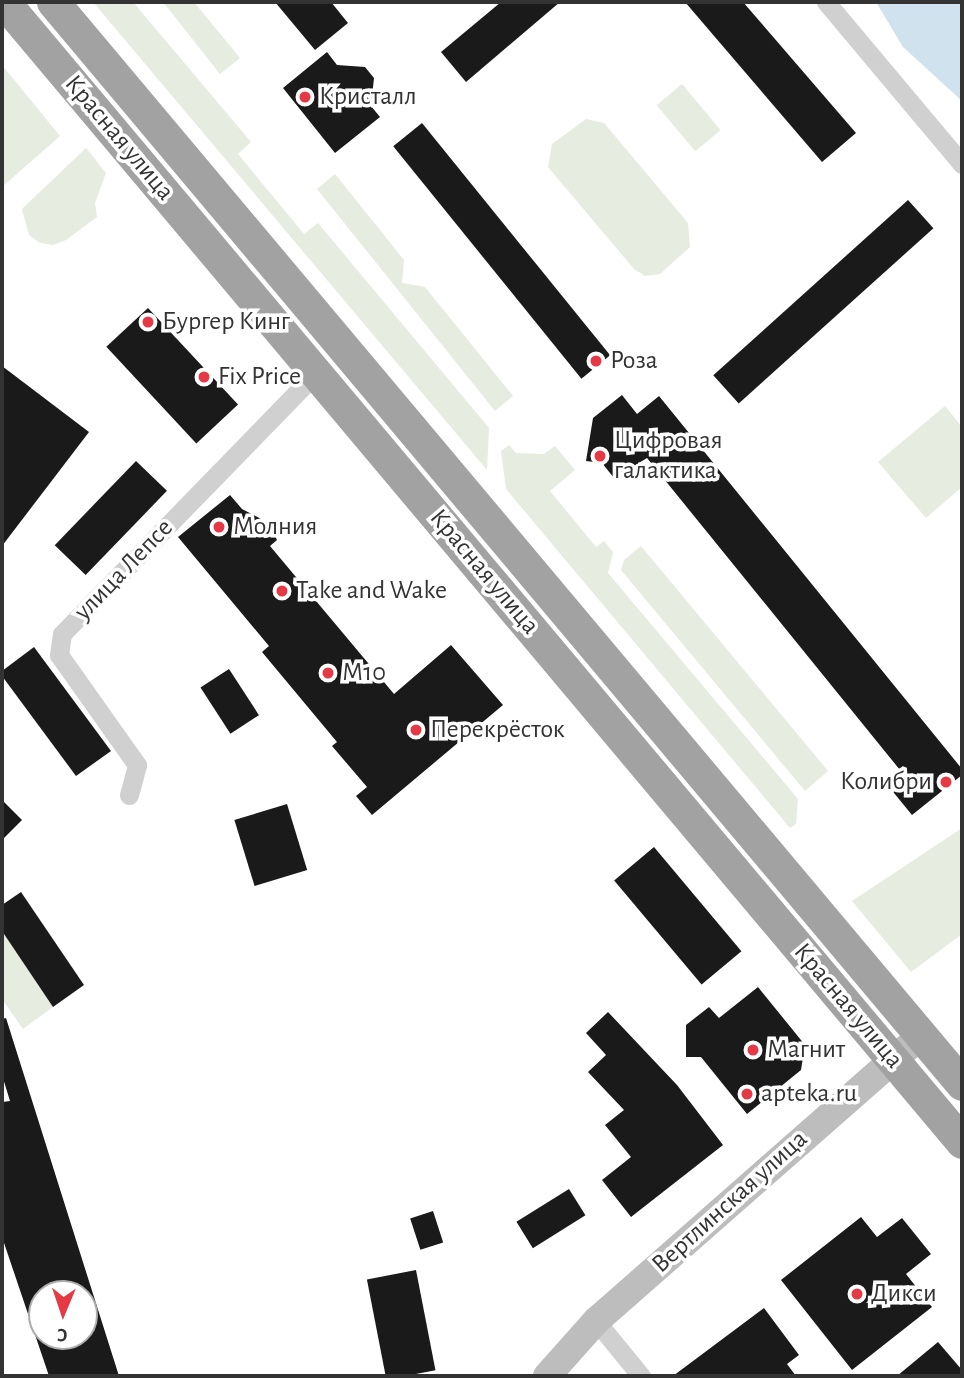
<!DOCTYPE html>
<meta charset="utf-8">
<style>
body{margin:0}
#map{position:relative;width:964px;height:1378px;overflow:hidden;background:#fff;font-family:"Alegreya Sans",sans-serif}
div>[style]{position:absolute}
.green>*{inset:0;background:#e6ecdf;transform-origin:0 0}
.water>*{inset:0;background:#cfe2ee}
.building>*{inset:0;background:#1a1a1a;transform-origin:0 0}
.minor>*{height:19px;margin:-9.5px;padding:0 9.5px;transform-origin:9.5px;border-radius:9.5px;background:#d0d0d0}
.secondary>*{height:28px;margin:-14px;padding:0 14px;transform-origin:14px;border-radius:14px;background:#bdbdbd}
.trunk>*{height:33px;margin:-16.5px;padding:0 16.5px;transform-origin:16.5px;border-radius:16.5px;background:#a2a2a2}
.dots>*{width:19px;height:19px;translate:-50% -50%;box-sizing:border-box;border:4px solid #fff;border-radius:50%}
span{translate:-50% -50%;white-space:nowrap;text-align:center;line-height:1.15;-webkit-text-stroke:7px #fff;paint-order:stroke}
.poi-label{font-size:26px;color:#333}
.left{translate:0 -50%;text-align:left}
.right{translate:-100% -50%;text-align:right}
.street-label{font-size:26px;color:#333}
.frame{position:absolute;inset:0;border:4px solid #333;pointer-events:none}
.north{position:absolute;left:28px;top:1280px;width:70px;height:70px;box-sizing:border-box;background:#fff;border:2px solid #adadad;border-radius:50%;rotate:182deg;font-size:19px;font-weight:700;line-height:28px;text-align:center;color:#333}
.north::after{content:'';display:block;margin:auto;width:24px;height:32px;background:#e63946;clip-path:polygon(50% 0,100% 100%,50% 72%,0 100%)}
</style>
<div id="map">
<div class="green">
<div style="clip-path:polygon(93px 2px,133px 2px,251px 142px,238px 154px,304px 234px,318px 223px,489px 428px,487px 470px)"></div>
<div style="clip-path:polygon(163px 2px,194px 2px,240px 58px,220px 74px)"></div>
<div style="clip-path:polygon(2px 65px,60px 136px,2px 187px)"></div>
<div style="left:682px;top:84px;width:60px;height:33px;rotate:50deg"></div>
<div style="clip-path:polygon(586px 119px,604px 123px,688px 223px,690px 247px,660px 274px,645px 276px,634px 269px,548px 167px,552px 144px)"></div>
<div style="clip-path:polygon(86px 148px,106px 173px,95px 203px,97px 217px,66px 240px,53px 245px,40px 243px,29px 235px,22px 209px)"></div>
<div style="clip-path:polygon(335px 174px,404px 260px,402px 283px,425px 287px,513px 396px,495px 411px,317px 189px)"></div>
<div style="clip-path:polygon(945px 406px,962px 427px,962px 487px,926px 518px,878px 462px)"></div>
<div style="clip-path:polygon(509px 445px,516px 453px,544px 454px,555px 446px,575px 470px,550px 491px,596px 547px,604px 541px,613px 552px,608px 573px,798px 799px,796px 824px,790px 828px,506px 489px,501px 451px)"></div>
<div style="clip-path:polygon(641px 546px,828px 771px,805px 791px,621px 570px,624px 560px)"></div>
<div style="clip-path:polygon(962px 828px,962px 934px,911px 972px,852px 901px)"></div>
<div style="clip-path:polygon(2px 931px,53px 1007px,23px 1029px,2px 999px)"></div>
</div>
<div class="water">
<div style="clip-path:polygon(876px 2px,962px 2px,962px 101px,903px 47px)"></div>
</div>
<div class="building">
<div style="clip-path:polygon(275px 2px,331px 2px,348px 23px,315px 50px)"></div>
<div style="clip-path:polygon(501px 2px,560px 2px,466px 82px,441px 52px)"></div>
<div style="clip-path:polygon(685px 2px,743px 2px,856px 133px,822px 162px)"></div>
<div style="clip-path:polygon(327px 52px,337px 65px,365px 67px,374px 78px,371px 106px,380px 117px,335px 153px,283px 88px)"></div>
<div style="left:422px;top:123px;width:299px;height:37px;rotate:51deg"></div>
<div style="left:908px;top:200px;width:38px;height:262px;rotate:48deg"></div>
<div style="left:148px;top:308px;width:132px;height:57px;rotate:47deg"></div>
<div style="clip-path:polygon(2px 366px,89px 432px,2px 546px)"></div>
<div style="clip-path:polygon(622px 395px,637px 414px,659px 396px,962px 769px,962px 775px,912px 815px,885px 782px,900px 770px,647px 458px,614px 478px,602px 463px,586px 461px,593px 418px)"></div>
<div style="left:136px;top:461px;width:43px;height:117px;rotate:44deg"></div>
<div style="clip-path:polygon(230px 495px,242px 509px,269px 523px,277px 540px,270px 546px,394px 694px,451px 645px,503px 705px,372px 815px,356px 796px,367px 787px,332px 746px,337px 742px,262px 652px,269px 646px,178px 537px)"></div>
<div style="clip-path:polygon(34px 647px,111px 751px,76px 776px,2px 676px,2px 671px)"></div>
<div style="left:229px;top:669px;width:55px;height:34px;rotate:57deg"></div>
<div style="clip-path:polygon(2px 800px,22px 820px,2px 840px)"></div>
<div style="left:287px;top:804px;width:69px;height:55px;rotate:73deg"></div>
<div style="left:654px;top:847px;width:136px;height:52px;rotate:50deg"></div>
<div style="clip-path:polygon(21px 892px,84px 985px,53px 1007px,2px 931px,2px 905px)"></div>
<div style="clip-path:polygon(758px 987px,805px 1045px,801px 1070px,747px 1114px,701px 1057px,686px 1057px,686px 1025px,709px 1007px,719px 1018px)"></div>
<div style="clip-path:polygon(608px 1012px,677px 1085px,723px 1145px,631px 1217px,602px 1180px,631px 1157px,605px 1125px,624px 1110px,588px 1072px,606px 1055px,586px 1033px)"></div>
<div style="clip-path:polygon(evenodd,6px 1018px,88px 1278px,119px 1376px,49px 1376px,2px 1237px,2px 1102px,10px 1101px,2px 1075px,2px 1019px,6px 1018px,42px 1294px,84px 1294px,84px 1336px,42px 1336px,42px 1294px)"></div>
<div style="left:569px;top:1189px;width:31px;height:62px;rotate:58deg"></div>
<div style="left:433px;top:1211px;width:33px;height:24px;rotate:72deg"></div>
<div style="clip-path:polygon(861px 1217px,877px 1237px,902px 1218px,931px 1254px,906px 1274px,932px 1307px,852px 1370px,781px 1280px)"></div>
<div style="left:416px;top:1270px;width:102px;height:50px;rotate:79deg"></div>
<div style="clip-path:polygon(764px 1308px,799px 1355px,787px 1364px,796px 1376px,673px 1376px)"></div>
<div style="clip-path:polygon(938px 1342px,962px 1370px,962px 1376px,897px 1376px)"></div>
</div>
<div class="minor">
<div style="left:826px;top:2px;width:212px;rotate:50deg"></div>
<div style="left:129px;top:795px;width:31px;rotate:-75deg"></div>
<div style="left:137px;top:765px;width:135px;rotate:-125.3deg"></div>
<div style="left:59px;top:655px;width:21px;rotate:-82deg"></div>
<div style="left:62px;top:634px;width:366px;rotate:-45.8deg"></div>
<div style="left:596px;top:1321px;width:71px;rotate:50.7deg"></div>
</div>
<div class="secondary">
<div style="left:547px;top:1376px;width:74px;rotate:-48.3deg"></div>
<div style="left:596px;top:1321px;width:433px;rotate:-41.3deg"></div>
</div>
<div class="trunk">
<div style="left:4px;top:2px;width:1489px;rotate:49.96deg"></div>
<div style="left:53px;top:2px;width:1413px;rotate:49.97deg"></div>
</div>
<div class="dots">
<div style="left:305px;top:97px;background:#e63946"></div>
<div style="left:148px;top:322px;background:#e63946"></div>
<div style="left:596px;top:361px;background:#e63946"></div>
<div style="left:204px;top:377px;background:#e63946"></div>
<div style="left:600px;top:456px;background:#e63946"></div>
<div style="left:219px;top:527px;background:#e63946"></div>
<div style="left:282px;top:591px;background:#e63946"></div>
<div style="left:328px;top:673px;background:#e63946"></div>
<div style="left:416px;top:730px;background:#e63946"></div>
<div style="left:946px;top:782px;background:#e63946"></div>
<div style="left:753px;top:1050px;background:#e63946"></div>
<div style="left:747px;top:1094px;background:#e63946"></div>
<div style="left:857px;top:1294px;background:#e63946"></div>
</div>
<div class="poi-label">
<span class="left" style="left:319px;top:97px">Кристалл</span>
<span class="left" style="left:162px;top:322px">Бургер Кинг</span>
<span class="left" style="left:610px;top:361px">Роза</span>
<span class="left" style="left:218px;top:377px">Fix Price</span>
<span class="left" style="left:614px;top:456px">Цифровая<br>галактика</span>
<span class="left" style="left:233px;top:527px">Молния</span>
<span class="left" style="left:296px;top:591px">Take and Wake</span>
<span class="left" style="left:342px;top:673px">М10</span>
<span class="left" style="left:430px;top:730px">Перекрёсток</span>
<span class="right" style="left:932px;top:782px">Колибри</span>
<span class="left" style="left:767px;top:1050px">Магнит</span>
<span class="left" style="left:761px;top:1094px">apteka.ru</span>
<span class="left" style="left:871px;top:1294px">Дикси</span>
</div>
<div class="street-label">
<span style="left:119px;top:138px;rotate:50deg">Красная улица</span>
<span style="left:124px;top:570px;rotate:-46deg">улица Лепсе</span>
<span style="left:484px;top:572px;rotate:50deg">Красная улица</span>
<span style="left:848px;top:1006px;rotate:50deg">Красная улица</span>
<span style="left:730px;top:1202px;rotate:-42deg">Вертлинская улица</span>
</div>
<div class="frame"></div>
<div class="north">С</div>
</div>
